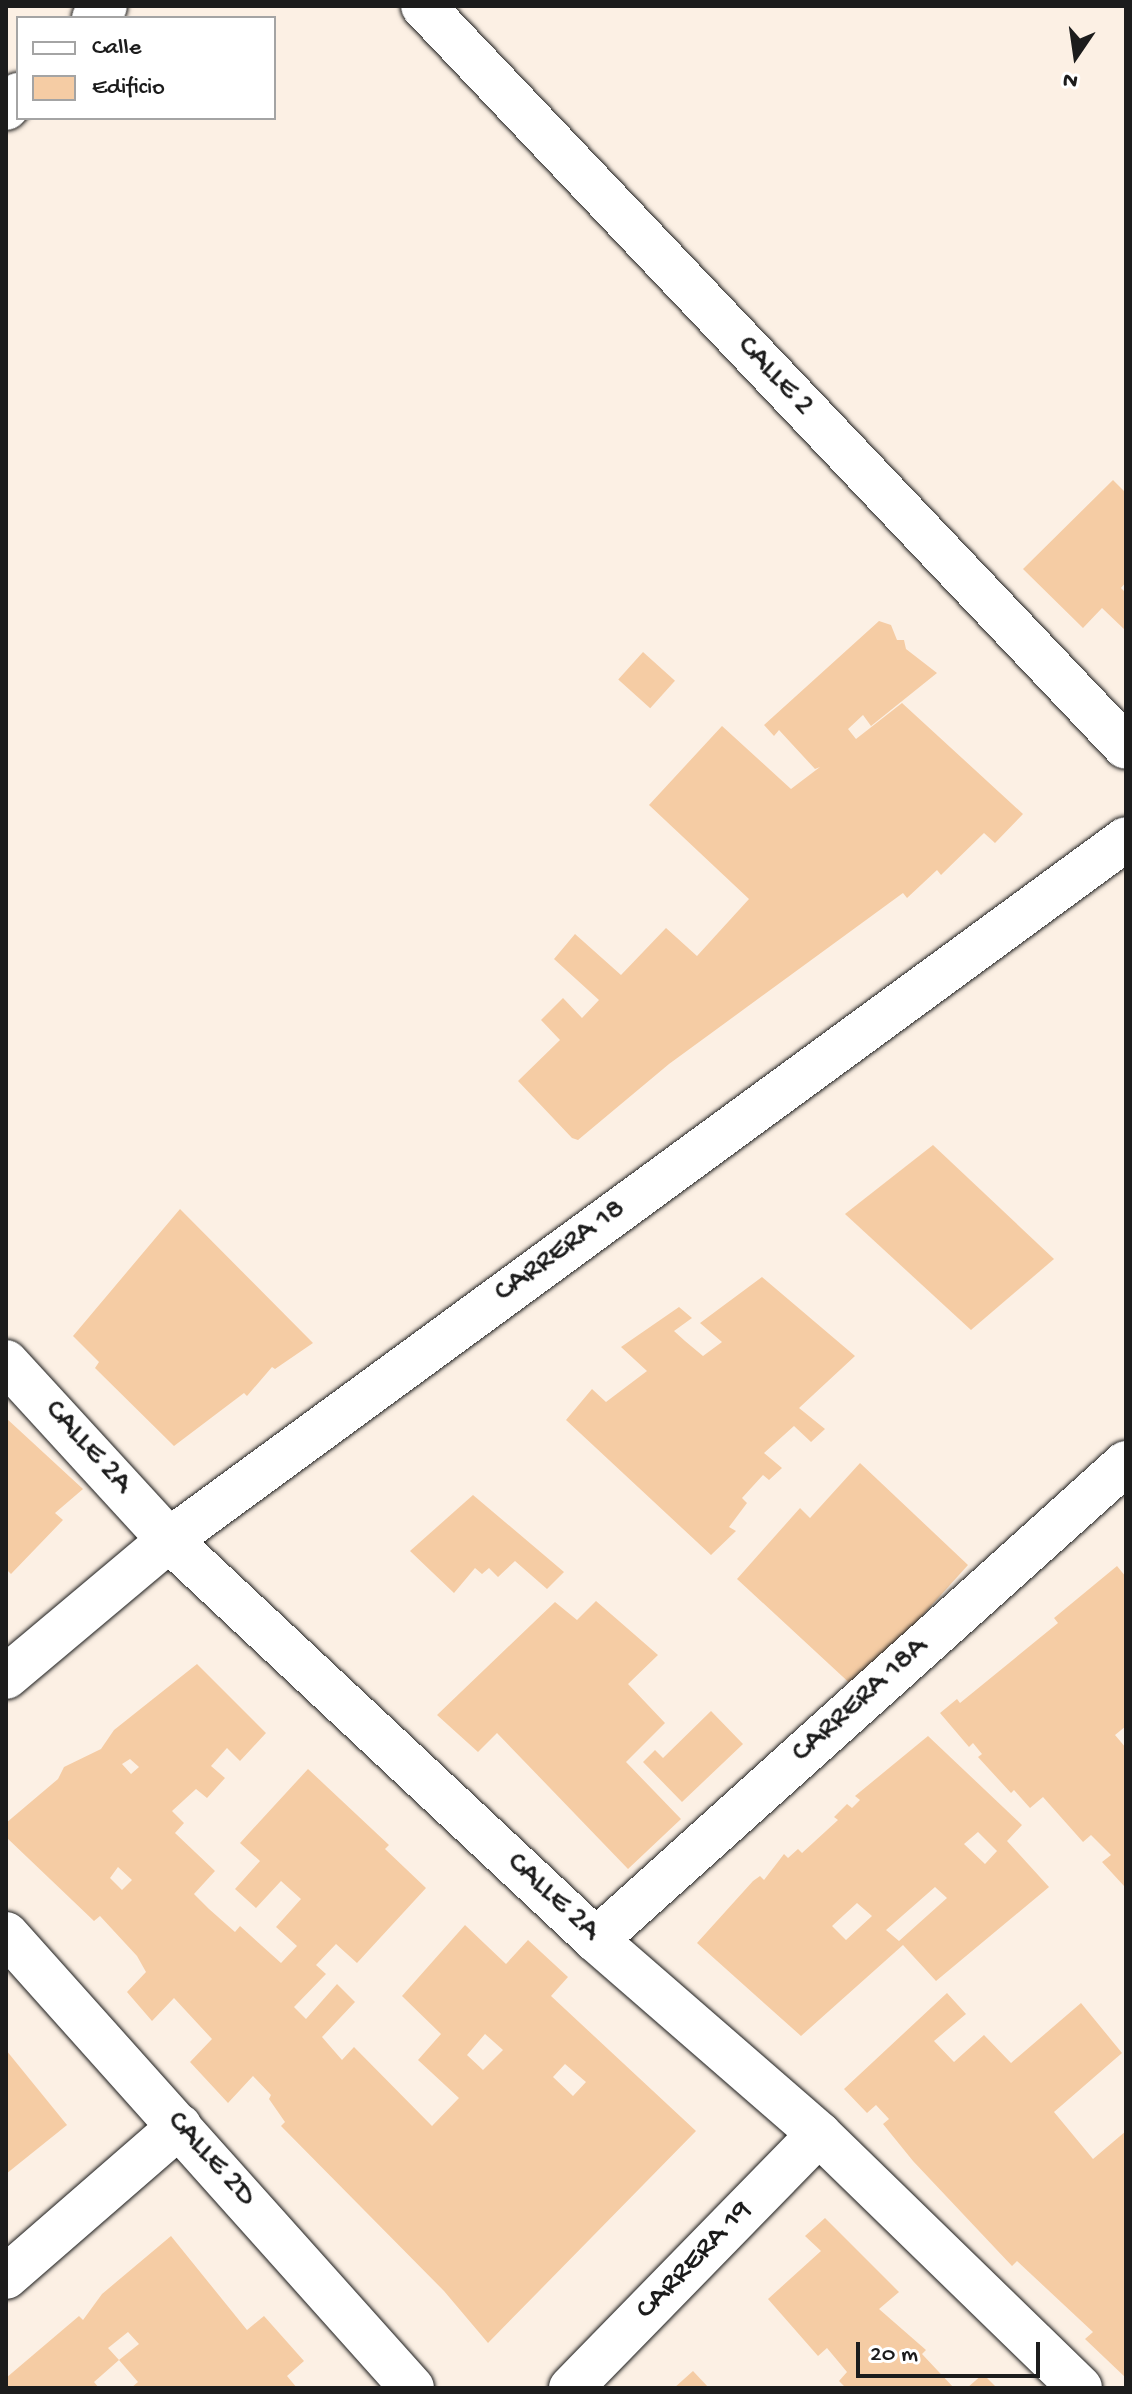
<!DOCTYPE html>
<style>
body{margin:0}
#map{position:relative;width:1132px;height:2394px;overflow:hidden;background:#fcf0e4;font-family:"Gochi Hand",sans-serif}
div>[style]{position:absolute}
.building>*{inset:0;background:#f5cca4;transform-origin:0 0}
.roads{filter:drop-shadow(0 0 2px #1c1c1c) drop-shadow(0 0 2px #1c1c1c)}
.minor>*{height:44px;margin:-22px;padding:0 22px;transform-origin:22px;border-radius:22px;background:#fff}
.tertiary>*{height:44px;margin:-22px;padding:0 22px;transform-origin:22px;border-radius:22px;background:#fff}
span{translate:-50% -50%;white-space:nowrap;text-align:center;line-height:1.15;-webkit-text-stroke:8px #fff;paint-order:stroke}
.street-label{font-size:30px;color:#1c1c1c}
.frame{position:absolute;inset:0;border:8px solid #1c1c1c;pointer-events:none}
.legend{position:absolute;left:16px;top:16px;width:260px;height:104px;box-sizing:border-box;background:#fff;border:2px solid #a4a4a4;margin:0;padding:10px 14px;list-style:none;font-size:24px;color:#1c1c1c}
.legend li{display:flex;align-items:center;gap:16px;height:40px}
.legend b{width:40px;border:2px solid #a4a4a4}
.north{position:absolute;left:1036px;top:16px;width:80px;height:80px;-webkit-text-stroke:6px #fff;paint-order:stroke;rotate:193deg;font-size:22px;font-weight:700;line-height:32px;text-align:center;color:#1c1c1c}
.north::after{content:'';display:block;margin:auto;width:28px;height:36px;background:#1c1c1c;clip-path:polygon(50% 0,100% 100%,50% 72%,0 100%)}
.scale{position:absolute;left:856px;top:2342px;width:184px;height:36px;box-sizing:border-box;border:4px solid #1c1c1c;border-top:0;padding-left:10px;font-size:24px;line-height:28px;white-space:nowrap;color:#1c1c1c;-webkit-text-stroke:6px #fff;paint-order:stroke}
</style>
<div id="map">
<div class="building">
<div style="clip-path:polygon(1113px 480px,1126px 493px,1126px 582px,1121px 588px,1126px 593px,1126px 631px,1102px 608px,1083px 628px,1023px 569px)"></div>
<div style="clip-path:polygon(879px 621px,891px 625px,897px 640px,904px 640px,906px 649px,937px 673px,871px 726px,863px 715px,848px 729px,856px 739px,902px 703px,1023px 814px,995px 843px,984px 833px,941px 875px,937px 870px,907px 898px,903px 893px,669px 1064px,578px 1140px,572px 1138px,518px 1081px,560px 1040px,541px 1020px,563px 998px,582px 1018px,599px 1000px,554px 959px,575px 934px,621px 975px,666px 928px,697px 956px,749px 899px,649px 805px,722px 726px,791px 789px,820px 767px,815px 769px,779px 730px,774px 736px,764px 725px)"></div>
<div style="left:643px;top:652px;width:43px;height:37px;rotate:42deg"></div>
<div style="clip-path:polygon(933px 1145px,1054px 1259px,971px 1330px,845px 1214px)"></div>
<div style="clip-path:polygon(180px 1209px,313px 1343px,275px 1369px,272px 1367px,247px 1396px,244px 1393px,174px 1446px,95px 1368px,99px 1362px,73px 1336px)"></div>
<div style="clip-path:polygon(762px 1277px,855px 1356px,799px 1408px,825px 1429px,811px 1442px,794px 1426px,764px 1453px,782px 1468px,769px 1480px,763px 1475px,742px 1498px,747px 1503px,729px 1527px,736px 1531px,711px 1555px,566px 1420px,592px 1389px,606px 1402px,647px 1371px,621px 1347px,679px 1307px,692px 1318px,674px 1331px,685px 1341px,703px 1356px,722px 1342px,700px 1323px)"></div>
<div style="clip-path:polygon(6px 1418px,83px 1489px,55px 1513px,63px 1520px,11px 1574px,6px 1569px)"></div>
<div style="clip-path:polygon(860px 1463px,968px 1565px,856px 1689px,737px 1579px,800px 1508px,810px 1518px)"></div>
<div style="clip-path:polygon(473px 1495px,564px 1572px,547px 1589px,515px 1561px,498px 1577px,489px 1568px,482px 1574px,475px 1568px,454px 1593px,410px 1551px)"></div>
<div style="clip-path:polygon(1117px 1566px,1126px 1577px,1126px 1726px,1115px 1735px,1126px 1748px,1124px 1886px,1102px 1862px,1111px 1855px,1091px 1835px,1083px 1842px,1043px 1797px,1030px 1808px,1014px 1790px,1011px 1793px,978px 1757px,982px 1754px,973px 1743px,969px 1747px,940px 1713px,957px 1699px,960px 1703px,1058px 1623px,1054px 1618px)"></div>
<div style="clip-path:polygon(596px 1601px,658px 1655px,628px 1684px,665px 1723px,626px 1762px,681px 1819px,628px 1869px,497px 1733px,478px 1752px,437px 1715px,555px 1602px,577px 1620px)"></div>
<div style="clip-path:polygon(evenodd,197px 1664px,266px 1733px,240px 1761px,227px 1748px,211px 1766px,225px 1778px,207px 1798px,196px 1789px,172px 1811px,184px 1823px,175px 1833px,215px 1871px,194px 1894px,209px 1909px,235px 1932px,240px 1926px,281px 1963px,297px 1946px,276px 1927px,301px 1899px,281px 1881px,256px 1908px,235px 1889px,260px 1861px,240px 1843px,308px 1769px,389px 1845px,385px 1849px,426px 1888px,357px 1963px,336px 1944px,316px 1965px,326px 1974px,294px 2007px,306px 2019px,337px 1984px,355px 2002px,322px 2037px,342px 2060px,354px 2047px,432px 2126px,459px 2098px,418px 2060px,441px 2034px,402px 1996px,465px 1925px,506px 1964px,528px 1940px,568px 1977px,551px 1996px,696px 2131px,488px 2343px,444px 2291px,281px 2126px,285px 2122px,269px 2099px,271px 2095px,253px 2076px,228px 2103px,190px 2062px,212px 2039px,174px 1998px,152px 2021px,127px 1992px,146px 1972px,137px 1956px,100px 1916px,94px 1921px,6px 1837px,6px 1823px,58px 1779px,64px 1767px,101px 1749px,114px 1730px,197px 1664px,130px 1759px,139px 1767px,131px 1774px,122px 1764px,130px 1759px,197px 1664px,118px 1867px,132px 1880px,122px 1890px,110px 1878px,118px 1867px,197px 1664px,485px 2034px,503px 2050px,483px 2070px,467px 2055px,485px 2034px,197px 1664px,565px 2064px,586px 2082px,573px 2096px,553px 2077px,565px 2064px)"></div>
<div style="clip-path:polygon(711px 1711px,743px 1744px,682px 1802px,643px 1762px,655px 1750px,663px 1758px)"></div>
<div style="clip-path:polygon(evenodd,928px 1736px,1022px 1825px,1007px 1841px,1049px 1887px,936px 1981px,903px 1945px,801px 2036px,697px 1943px,753px 1881px,760px 1876px,764px 1880px,784px 1854px,788px 1858px,798px 1849px,802px 1853px,838px 1820px,834px 1817px,847px 1804px,852px 1808px,860px 1800px,855px 1796px,928px 1736px,978px 1832px,997px 1851px,985px 1864px,964px 1844px,978px 1832px,928px 1736px,935px 1887px,947px 1898px,899px 1941px,886px 1930px,935px 1887px,928px 1736px,857px 1903px,872px 1916px,846px 1940px,832px 1926px,857px 1903px)"></div>
<div style="clip-path:polygon(947px 1993px,966px 2014px,934px 2041px,954px 2062px,984px 2035px,1011px 2063px,1081px 2003px,1122px 2053px,1054px 2112px,1093px 2159px,1126px 2131px,1126px 2378px,1085px 2339px,1093px 2332px,1017px 2261px,1012px 2266px,913px 2161px,883px 2124px,889px 2119px,876px 2105px,867px 2113px,844px 2089px)"></div>
<div style="clip-path:polygon(6px 2050px,67px 2125px,6px 2174px)"></div>
<div style="clip-path:polygon(825px 2218px,899px 2292px,879px 2309px,926px 2350px,922px 2354px,954px 2388px,846px 2388px,839px 2381px,847px 2372px,827px 2348px,818px 2356px,768px 2299px,821px 2251px,805px 2236px)"></div>
<div style="clip-path:polygon(171px 2236px,247px 2330px,264px 2316px,304px 2361px,287px 2376px,297px 2388px,131px 2388px,138px 2382px,119px 2360px,139px 2344px,128px 2332px,108px 2348px,119px 2360px,94px 2382px,99px 2388px,6px 2388px,6px 2378px,79px 2316px,83px 2320px,102px 2294px)"></div>
<div style="clip-path:polygon(693px 2371px,709px 2388px,674px 2388px)"></div>
<div style="clip-path:polygon(983px 2374px,997px 2388px,967px 2388px)"></div>
</div>
<div class="roads">
<div class="minor">
<div style="left:423px;top:6px;width:1021px;rotate:46.51deg"></div>
<div style="left:6px;top:1362px;width:241px;rotate:47.5deg"></div>
<div style="left:169px;top:1540px;width:585px;rotate:43.13deg"></div>
<div style="left:596px;top:1940px;width:296px;rotate:41deg"></div>
<div style="left:819px;top:2134px;width:364px;rotate:44.2deg"></div>
<div style="left:6px;top:1677px;width:213px;rotate:-40deg"></div>
<div style="left:169px;top:1540px;width:1186px;rotate:-36.22deg"></div>
<div style="left:6px;top:1934px;width:609px;rotate:48.19deg"></div>
<div style="left:596px;top:1940px;width:713px;rotate:-41.99deg"></div>
<div style="left:6px;top:2277px;width:230px;rotate:-41deg"></div>
<div style="left:571px;top:2388px;width:355px;rotate:-45.7deg"></div>
</div>
<div class="tertiary">
<div style="left:94px;top:18px;width:16px;rotate:-47deg"></div>
<div style="left:6px;top:108px;width:18px;rotate:-47deg"></div>
</div>
</div>
<div class="street-label">
<span style="left:774px;top:377px;rotate:47deg">CALLE 2</span>
<span style="left:561px;top:1252px;rotate:-36deg">CARRERA 18</span>
<span style="left:87px;top:1448px;rotate:48deg">CALLE 2A</span>
<span style="left:861px;top:1701px;rotate:-42deg">CARRERA 18A</span>
<span style="left:552px;top:1898px;rotate:43deg">CALLE 2A</span>
<span style="left:210px;top:2160px;rotate:48deg">CALLE 2D</span>
<span style="left:695px;top:2261px;rotate:-46deg">CARRERA 19</span>
</div>
<div class="frame"></div>
<ul class="legend">
<li><b style="height:10px;background:#fff"></b>Calle</li>
<li><b style="height:22px;background:#f5cca4"></b>Edificio</li>
</ul>
<div class="north">N</div>
<div class="scale">20 m</div>
</div>
